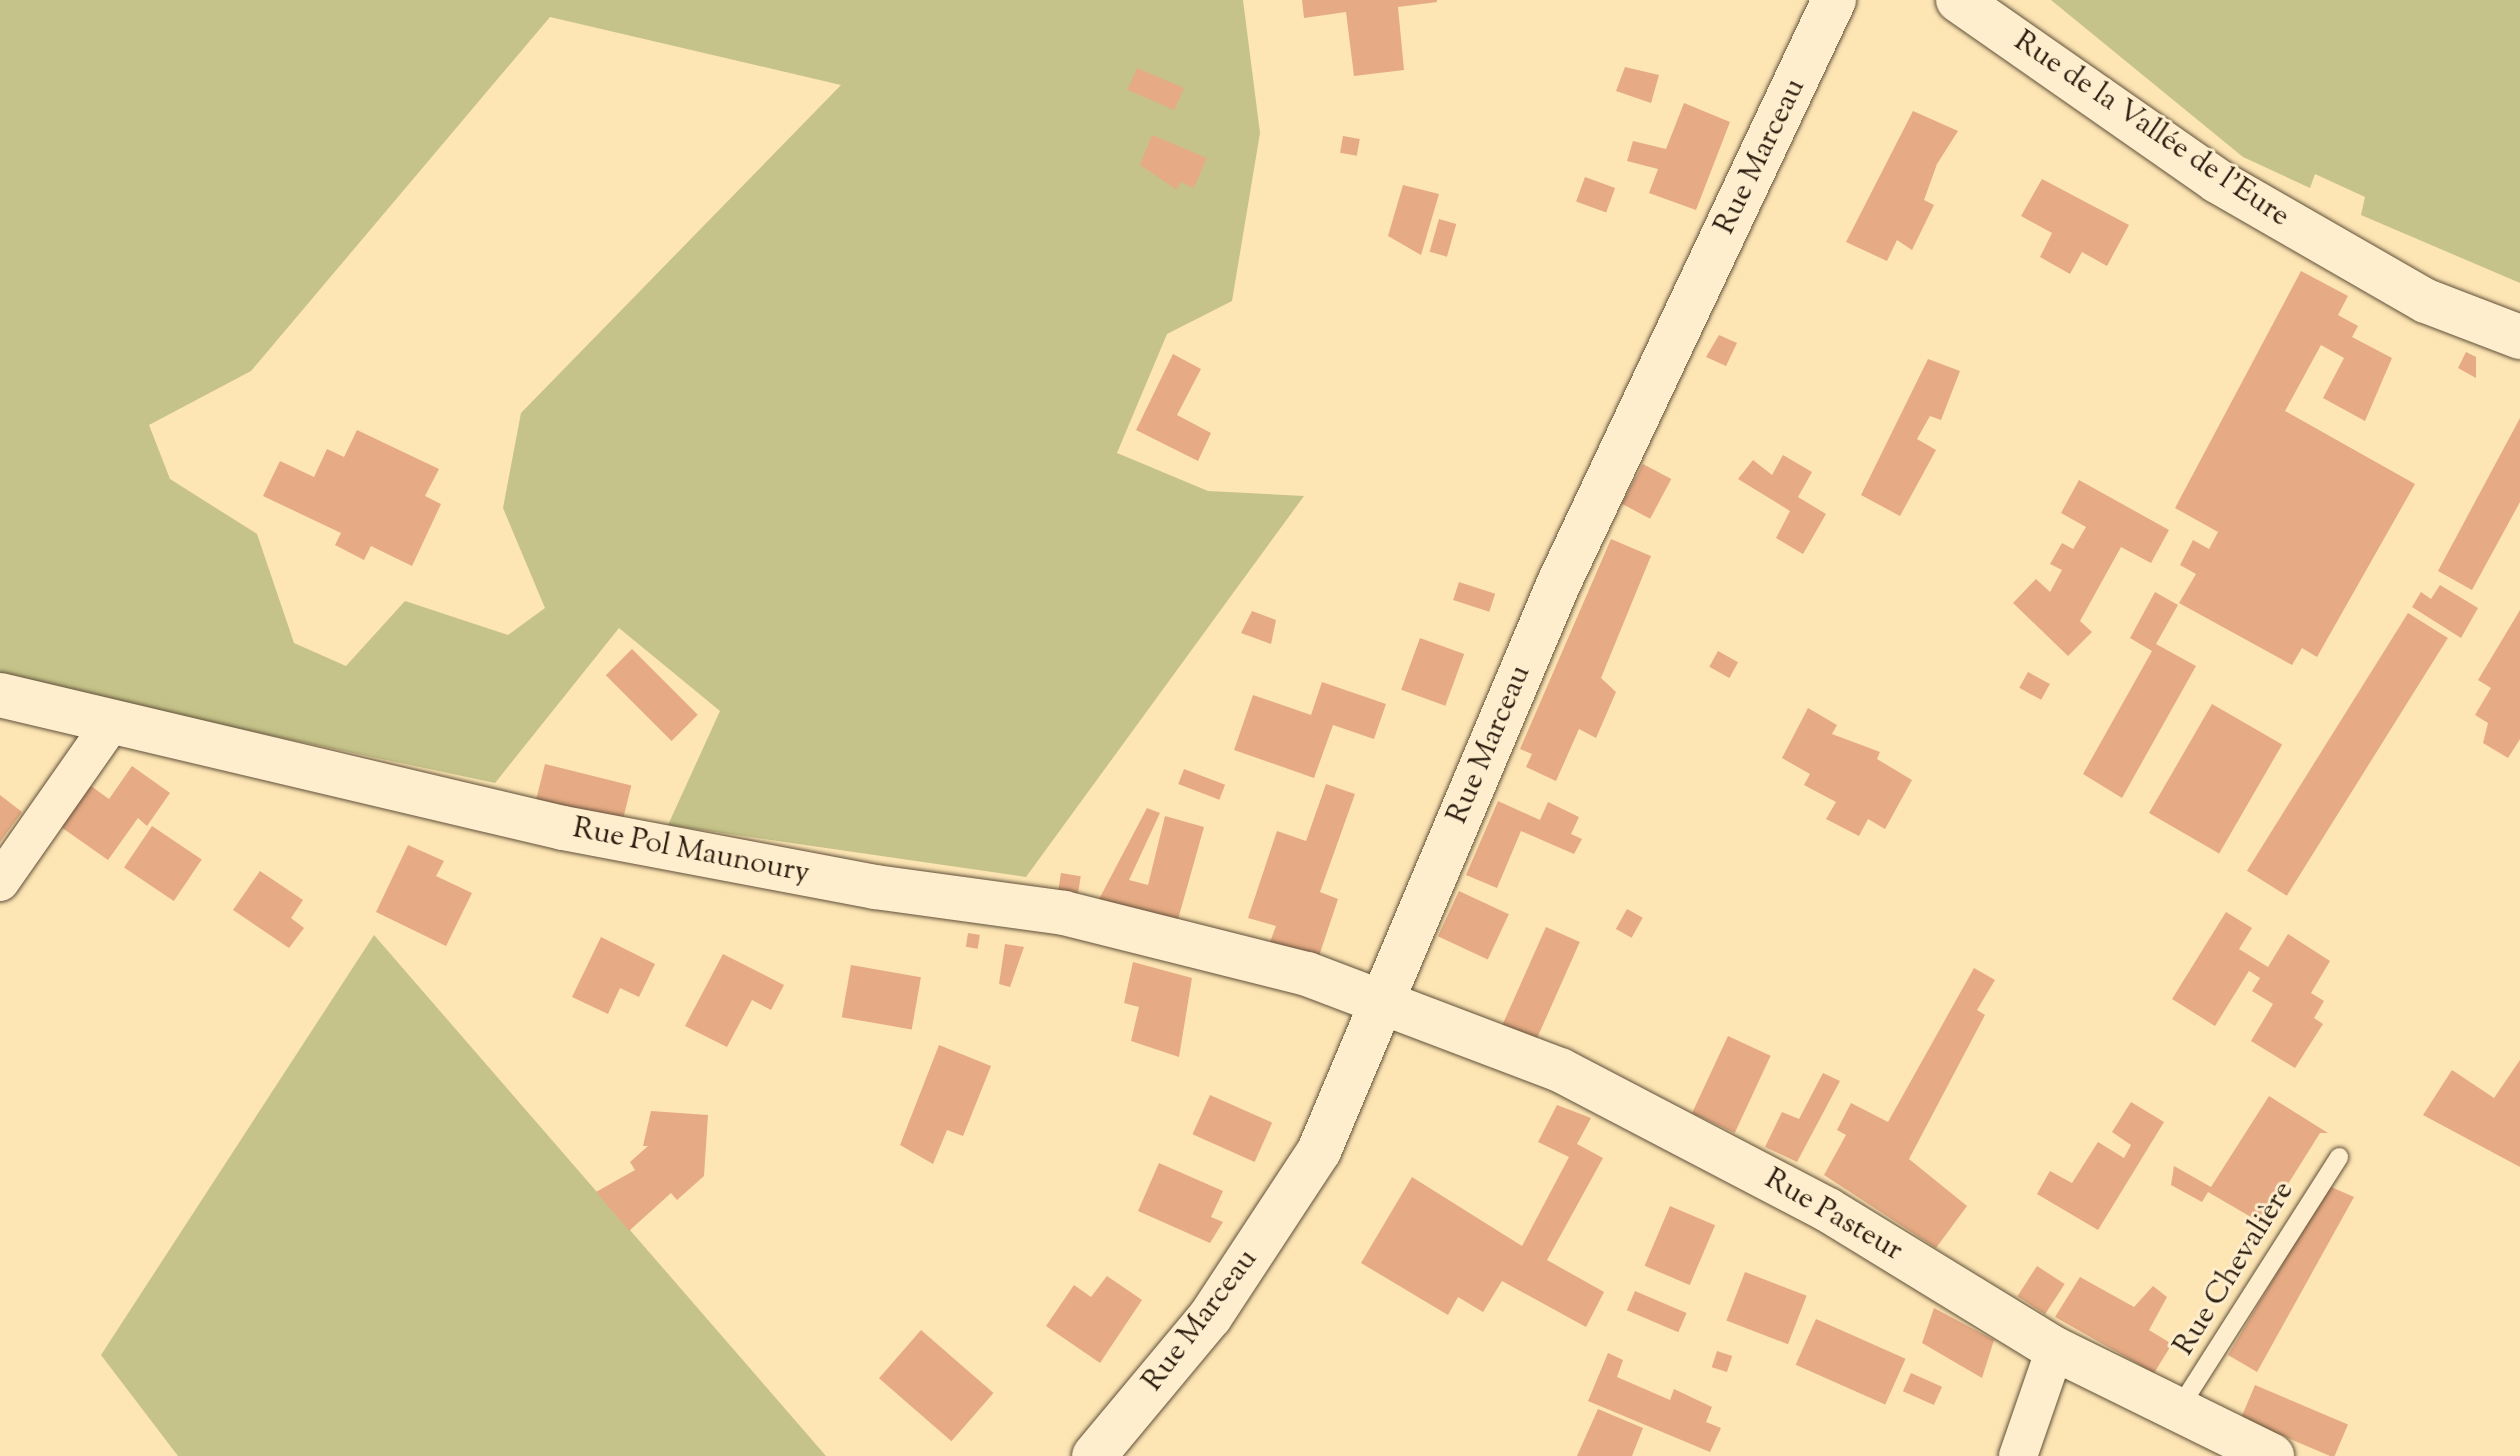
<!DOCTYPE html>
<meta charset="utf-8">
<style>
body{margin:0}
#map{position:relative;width:2520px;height:1456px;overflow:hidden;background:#fde5b4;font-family:"Sorts Mill Goudy",serif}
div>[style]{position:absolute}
.green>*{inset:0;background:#c5c389}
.building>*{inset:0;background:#e6ab84;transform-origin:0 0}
.roads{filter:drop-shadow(0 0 2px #605039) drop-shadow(0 0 2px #605039)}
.lane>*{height:18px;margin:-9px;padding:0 9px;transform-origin:9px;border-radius:9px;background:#feeece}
.street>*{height:38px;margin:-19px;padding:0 19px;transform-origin:19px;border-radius:19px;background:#feeece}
.secondary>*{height:44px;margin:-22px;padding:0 22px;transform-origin:22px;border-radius:22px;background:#feeece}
span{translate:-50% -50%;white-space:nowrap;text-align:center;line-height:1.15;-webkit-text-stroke:6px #feeece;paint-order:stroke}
.street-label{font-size:30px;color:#2c1e10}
</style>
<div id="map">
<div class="green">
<div style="clip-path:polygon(evenodd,0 0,1243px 0,1260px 133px,1232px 301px,1167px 334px,1117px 453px,1208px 491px,1304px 496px,1026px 877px,668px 825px,720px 711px,619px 628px,495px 783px,0 678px,0 0,550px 17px,841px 85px,521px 413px,503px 508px,545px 608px,508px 635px,405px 601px,346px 666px,294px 643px,257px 534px,170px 479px,149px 425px,251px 371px,550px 17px)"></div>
<div style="clip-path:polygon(2051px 0,2520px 0,2520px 283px,2361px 215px,2365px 197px,2315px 174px,2310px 188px,2243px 157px)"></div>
<div style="clip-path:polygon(374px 935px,826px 1456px,178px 1456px,101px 1355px)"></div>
</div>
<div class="building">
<div style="clip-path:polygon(1302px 0,1437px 0,1437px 2px,1398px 7px,1404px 70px,1354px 76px,1346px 12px,1304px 18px)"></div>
<div style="clip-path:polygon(1625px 67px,1659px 75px,1651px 103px,1616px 91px)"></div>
<div style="left:1137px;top:68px;width:51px;height:24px;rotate:23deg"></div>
<div style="clip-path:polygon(1684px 103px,1730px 122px,1696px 210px,1649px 193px,1658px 169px,1627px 161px,1633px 141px,1666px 149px)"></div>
<div style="clip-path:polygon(1913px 111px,1958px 131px,1937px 164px,1924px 200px,1934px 205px,1912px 250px,1897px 240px,1887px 261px,1846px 242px)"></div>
<div style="clip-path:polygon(1152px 135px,1207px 158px,1194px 188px,1180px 182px,1177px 190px,1140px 165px)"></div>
<div style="left:1343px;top:136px;width:17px;height:17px;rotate:10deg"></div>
<div style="left:1585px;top:177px;width:32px;height:26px;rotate:20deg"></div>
<div style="clip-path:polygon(2042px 179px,2129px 225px,2107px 266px,2082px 252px,2070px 274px,2040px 257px,2052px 233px,2021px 216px)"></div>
<div style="clip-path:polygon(1403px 185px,1439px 194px,1421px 255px,1388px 236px)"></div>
<div style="left:1439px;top:219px;width:18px;height:34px;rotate:16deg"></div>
<div style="clip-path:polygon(2301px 271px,2348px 296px,2338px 315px,2358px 326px,2352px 337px,2392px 358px,2365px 421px,2323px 398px,2344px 358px,2321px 345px,2285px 411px,2415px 484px,2317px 657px,2302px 648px,2292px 665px,2179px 603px,2196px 574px,2180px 565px,2193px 540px,2209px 549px,2218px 532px,2175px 508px)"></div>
<div style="clip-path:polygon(1719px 335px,1737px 343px,1726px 366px,1706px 357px)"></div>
<div style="clip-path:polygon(2466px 352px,2476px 357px,2476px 378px,2458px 368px)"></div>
<div style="clip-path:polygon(1173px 354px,1201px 369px,1177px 415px,1211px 433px,1198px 461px,1136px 430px)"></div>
<div style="clip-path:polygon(1928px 359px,1960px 371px,1941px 420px,1930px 416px,1917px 439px,1936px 450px,1900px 516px,1861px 495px)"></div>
<div style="clip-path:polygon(2520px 418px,2520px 502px,2472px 590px,2438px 571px)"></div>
<div style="clip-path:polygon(357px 430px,439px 469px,425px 496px,441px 504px,412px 566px,371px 546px,364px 560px,335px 545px,341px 533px,263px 496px,280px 461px,314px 477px,327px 449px,344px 457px)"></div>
<div style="clip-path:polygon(1783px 455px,1812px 472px,1798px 497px,1826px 514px,1803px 554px,1776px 538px,1790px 511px,1738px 479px,1753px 460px,1772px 475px)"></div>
<div style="left:1643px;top:464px;width:32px;height:45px;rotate:28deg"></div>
<div style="clip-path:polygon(2079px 480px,2169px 530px,2151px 563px,2121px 547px,2080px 621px,2092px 632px,2068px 656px,2013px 603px,2036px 579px,2050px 592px,2062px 570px,2050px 564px,2062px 543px,2073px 549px,2086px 527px,2061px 513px)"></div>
<div style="clip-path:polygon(1611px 539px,1651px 556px,1601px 678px,1616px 692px,1596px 738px,1579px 729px,1556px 781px,1526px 767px,1532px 754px,1520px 749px)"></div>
<div style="left:1459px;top:582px;width:38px;height:19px;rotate:18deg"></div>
<div style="clip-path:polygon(2440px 585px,2478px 608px,2461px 638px,2412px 607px,2421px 592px,2431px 599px)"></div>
<div style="clip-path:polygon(2155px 592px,2178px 605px,2156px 644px,2196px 666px,2122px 798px,2083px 774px,2152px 651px,2130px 638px)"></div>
<div style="clip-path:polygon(2520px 610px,2520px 739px,2508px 758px,2483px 743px,2488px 723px,2475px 715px,2491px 688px,2478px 680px)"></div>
<div style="clip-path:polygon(1252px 611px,1276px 620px,1271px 644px,1241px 633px)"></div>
<div style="left:2408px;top:613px;width:47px;height:304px;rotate:32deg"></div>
<div style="left:1420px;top:638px;width:47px;height:55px;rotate:20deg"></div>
<div style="left:632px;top:649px;width:93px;height:37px;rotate:45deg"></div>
<div style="left:1718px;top:651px;width:23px;height:18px;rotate:29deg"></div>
<div style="left:2028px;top:672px;width:25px;height:18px;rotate:29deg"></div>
<div style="clip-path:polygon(1322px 682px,1386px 704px,1374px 739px,1333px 725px,1314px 778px,1234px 750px,1253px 695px,1311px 715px)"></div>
<div style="left:2212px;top:704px;width:81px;height:126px;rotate:30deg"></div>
<div style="clip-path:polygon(1808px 708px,1837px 725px,1832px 734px,1880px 752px,1877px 759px,1912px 780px,1885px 829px,1868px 819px,1859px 836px,1826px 819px,1836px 802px,1804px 785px,1810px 774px,1782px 758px)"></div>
<div style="left:545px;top:764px;width:89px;height:38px;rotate:14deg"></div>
<div style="clip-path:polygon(132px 766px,170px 793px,147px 826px,138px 818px,108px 860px,61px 827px,91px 786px,109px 799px)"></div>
<div style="left:1184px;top:769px;width:44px;height:16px;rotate:21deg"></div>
<div style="clip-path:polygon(1326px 784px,1355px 794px,1320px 892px,1338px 899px,1318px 959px,1270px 942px,1276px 926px,1248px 918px,1277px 831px,1306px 841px)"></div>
<div style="clip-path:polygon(0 795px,22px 812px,0 842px)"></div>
<div style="clip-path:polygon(1498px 801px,1540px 820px,1548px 802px,1579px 817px,1571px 834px,1582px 839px,1574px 854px,1521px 831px,1497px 888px,1466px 875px)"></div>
<div style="clip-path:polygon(1147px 808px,1160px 813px,1129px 880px,1148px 885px,1165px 816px,1204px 827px,1177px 923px,1097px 903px)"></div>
<div style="left:152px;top:826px;width:60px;height:50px;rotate:34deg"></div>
<div style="clip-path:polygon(408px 845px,444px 861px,436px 876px,472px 893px,446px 946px,376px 912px)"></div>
<div style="clip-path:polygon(260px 871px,303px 900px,291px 918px,304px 928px,289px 948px,233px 910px)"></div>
<div style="left:1061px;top:873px;width:20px;height:24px;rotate:9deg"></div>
<div style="left:1459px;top:891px;width:55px;height:50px;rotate:25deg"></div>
<div style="left:1627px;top:909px;width:18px;height:23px;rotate:29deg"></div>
<div style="clip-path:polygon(2226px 912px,2252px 928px,2239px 949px,2268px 967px,2288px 934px,2330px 961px,2311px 993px,2324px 1001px,2314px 1018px,2323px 1024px,2295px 1068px,2251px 1041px,2273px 1004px,2252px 991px,2260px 978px,2249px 971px,2215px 1026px,2172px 999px)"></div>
<div style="left:1546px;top:927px;width:37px;height:112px;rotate:24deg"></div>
<div style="left:968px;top:933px;width:12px;height:14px;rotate:9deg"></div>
<div style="clip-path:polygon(601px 937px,655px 964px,639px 997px,620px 988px,608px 1014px,572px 997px)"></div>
<div style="clip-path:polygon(1005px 944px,1024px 947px,1010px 987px,999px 984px)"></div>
<div style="clip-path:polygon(723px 954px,784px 985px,771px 1010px,752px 1000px,727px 1047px,685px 1026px)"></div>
<div style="clip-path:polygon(1133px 962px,1192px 978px,1179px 1057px,1131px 1041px,1139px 1007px,1124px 1003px)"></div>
<div style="left:851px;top:965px;width:71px;height:53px;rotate:10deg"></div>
<div style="clip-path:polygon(1974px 968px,1995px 980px,1977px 1010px,1985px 1015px,1909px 1159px,1967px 1206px,1936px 1248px,1824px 1175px,1846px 1135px,1837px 1130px,1851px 1103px,1888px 1122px)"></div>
<div style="left:1728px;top:1036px;width:47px;height:85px;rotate:25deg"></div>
<div style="clip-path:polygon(939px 1045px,991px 1066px,963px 1136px,947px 1130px,933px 1164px,900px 1145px)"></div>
<div style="clip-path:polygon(2520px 1060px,2520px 1167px,2423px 1115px,2452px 1070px,2494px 1098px)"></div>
<div style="clip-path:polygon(1823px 1073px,1840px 1081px,1797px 1162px,1765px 1147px,1782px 1112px,1799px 1119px)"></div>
<div style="left:1210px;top:1095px;width:68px;height:43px;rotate:24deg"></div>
<div style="clip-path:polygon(2269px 1096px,2328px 1133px,2320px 1133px,2263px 1224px,2208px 1192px,2202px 1202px,2171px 1185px,2174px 1166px,2211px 1187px)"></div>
<div style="clip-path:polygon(2131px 1102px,2164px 1122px,2098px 1230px,2037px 1194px,2050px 1171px,2072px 1183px,2098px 1142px,2124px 1158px,2131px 1145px,2112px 1132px)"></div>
<div style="clip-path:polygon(1557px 1105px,1591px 1118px,1577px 1144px,1603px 1158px,1547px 1260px,1604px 1292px,1586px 1327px,1502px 1281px,1483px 1312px,1458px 1297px,1448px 1315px,1361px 1263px,1412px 1177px,1522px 1246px,1569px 1157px,1538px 1142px)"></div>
<div style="clip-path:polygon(651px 1111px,708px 1115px,704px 1176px,677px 1200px,671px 1193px,629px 1231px,596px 1192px,635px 1170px,630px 1162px,648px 1146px,643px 1146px)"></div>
<div style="clip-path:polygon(1159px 1163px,1223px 1191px,1211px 1217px,1223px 1222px,1210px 1243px,1138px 1211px)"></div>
<div style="clip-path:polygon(2329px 1186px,2354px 1197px,2257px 1372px,2228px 1355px)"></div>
<div style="left:1670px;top:1206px;width:49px;height:65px;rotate:23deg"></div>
<div style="left:2037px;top:1266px;width:33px;height:36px;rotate:33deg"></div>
<div style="left:1745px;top:1272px;width:66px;height:52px;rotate:21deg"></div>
<div style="clip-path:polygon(1107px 1276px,1142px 1300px,1100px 1363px,1046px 1326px,1074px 1285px,1091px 1297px)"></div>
<div style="clip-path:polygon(2080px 1277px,2134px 1307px,2153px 1286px,2167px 1297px,2149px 1330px,2172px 1344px,2154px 1373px,2055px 1317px)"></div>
<div style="left:1635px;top:1291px;width:56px;height:21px;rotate:23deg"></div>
<div style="clip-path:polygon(1934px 1308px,1994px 1340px,1982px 1378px,1922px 1343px)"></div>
<div style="left:1816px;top:1319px;width:98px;height:50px;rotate:24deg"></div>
<div style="left:921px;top:1330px;width:96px;height:64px;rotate:41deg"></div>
<div style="left:1717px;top:1351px;width:16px;height:17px;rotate:18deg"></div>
<div style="clip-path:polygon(1608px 1353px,1623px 1360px,1617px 1377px,1670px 1400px,1674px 1389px,1712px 1407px,1706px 1422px,1721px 1428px,1710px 1452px,1588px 1401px)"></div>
<div style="left:1911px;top:1373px;width:34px;height:20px;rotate:24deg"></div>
<div style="left:2255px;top:1385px;width:101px;height:36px;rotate:23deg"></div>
<div style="clip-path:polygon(1598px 1409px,1643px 1428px,1632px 1456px,1577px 1456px)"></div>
</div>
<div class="roads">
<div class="lane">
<div style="left:2178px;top:1410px;width:300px;rotate:-57.5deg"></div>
</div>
<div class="street">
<div style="left:0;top:882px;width:195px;rotate:-55deg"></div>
<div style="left:2018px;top:1456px;width:113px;rotate:-70.9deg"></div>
</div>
<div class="secondary">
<div style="left:1958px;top:0;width:316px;rotate:34.9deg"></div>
<div style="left:2217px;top:181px;width:241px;rotate:29.9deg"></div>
<div style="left:2426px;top:301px;width:101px;rotate:21deg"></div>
<div style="left:0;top:695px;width:578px;rotate:13.29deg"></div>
<div style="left:563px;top:828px;width:318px;rotate:10.7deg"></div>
<div style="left:875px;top:887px;width:191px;rotate:7.8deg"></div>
<div style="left:1064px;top:913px;width:251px;rotate:14.1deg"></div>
<div style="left:1307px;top:974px;width:271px;rotate:20.8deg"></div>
<div style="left:1560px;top:1070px;width:302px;rotate:27.6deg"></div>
<div style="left:1828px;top:1210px;width:266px;rotate:31.5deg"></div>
<div style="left:2055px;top:1349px;width:242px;rotate:26.2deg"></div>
<div style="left:1094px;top:1456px;width:181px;rotate:-50.2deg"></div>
<div style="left:1210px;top:1317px;width:199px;rotate:-56.7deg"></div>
<div style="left:1319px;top:1151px;width:614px;rotate:-67.11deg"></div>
<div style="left:1558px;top:585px;width:647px;rotate:-64.74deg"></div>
</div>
</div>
<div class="street-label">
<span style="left:2151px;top:130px;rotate:34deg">Rue de la Vallée de l'Eure</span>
<span style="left:1761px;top:157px;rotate:-64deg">Rue Marceau</span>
<span style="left:1490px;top:745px;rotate:-67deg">Rue Marceau</span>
<span style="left:691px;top:852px;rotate:11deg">Rue Pol Maunoury</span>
<span style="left:1833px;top:1216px;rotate:30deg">Rue Pasteur</span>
<span style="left:2235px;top:1269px;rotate:-58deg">Rue Chevalière</span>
<span style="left:1201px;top:1321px;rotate:-53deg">Rue Marceau</span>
</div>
</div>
